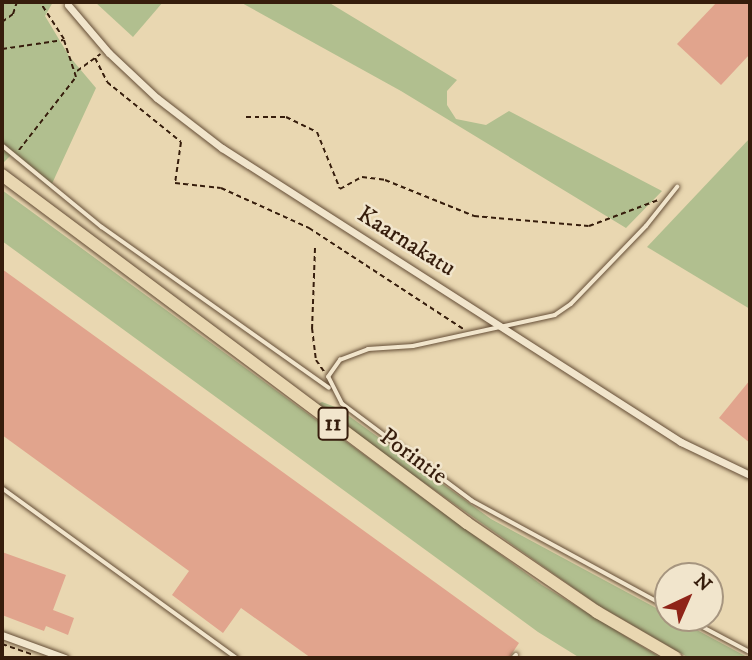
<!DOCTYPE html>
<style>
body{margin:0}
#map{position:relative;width:752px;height:660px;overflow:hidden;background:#e9d7b1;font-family:"IM FELL DW Pica",serif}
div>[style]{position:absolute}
.green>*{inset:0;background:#b1bf8f}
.building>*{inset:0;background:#e1a48d}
.path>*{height:2px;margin-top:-1px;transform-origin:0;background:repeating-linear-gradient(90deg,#361d0c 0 5px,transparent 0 8.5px)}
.roads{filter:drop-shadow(0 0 2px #634c35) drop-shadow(0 0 2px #634c35)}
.service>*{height:3.5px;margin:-1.75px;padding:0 1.75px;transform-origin:1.75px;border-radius:1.75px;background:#f1e5cc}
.minor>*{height:7px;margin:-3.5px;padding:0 3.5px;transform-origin:3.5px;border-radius:3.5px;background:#f1e5cc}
.trunk>*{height:12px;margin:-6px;padding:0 6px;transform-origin:6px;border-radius:6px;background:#e9d7b1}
span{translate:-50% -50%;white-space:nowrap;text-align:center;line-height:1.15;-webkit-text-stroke:5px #f1e5cc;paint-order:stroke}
.shield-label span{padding:2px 5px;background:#f1e5cc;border:2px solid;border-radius:5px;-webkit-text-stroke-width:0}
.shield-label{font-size:23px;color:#361d0c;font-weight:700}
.street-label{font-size:24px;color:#361d0c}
.frame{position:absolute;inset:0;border:4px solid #361d0c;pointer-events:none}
.north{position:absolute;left:654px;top:562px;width:70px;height:70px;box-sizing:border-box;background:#f1e5cc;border:2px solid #a6957f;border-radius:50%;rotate:44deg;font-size:19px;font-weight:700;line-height:28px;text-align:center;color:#361d0c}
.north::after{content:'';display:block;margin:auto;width:24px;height:32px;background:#8f2418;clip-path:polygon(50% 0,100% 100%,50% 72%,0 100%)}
</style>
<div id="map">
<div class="green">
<div style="clip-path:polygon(2px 2px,53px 2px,45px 16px,69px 56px,96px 88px,50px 188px,11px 155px,2px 164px)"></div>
<div style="clip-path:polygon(95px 2px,163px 2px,133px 37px)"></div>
<div style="clip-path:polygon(240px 2px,328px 2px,457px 80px,447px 91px,447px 105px,456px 119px,486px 125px,509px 111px,662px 191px,626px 228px,401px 91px)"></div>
<div style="clip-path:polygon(750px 138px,750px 309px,647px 247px)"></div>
<div style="clip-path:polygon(2px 190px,542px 585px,661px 658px,580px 658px,538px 632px,2px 241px)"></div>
<div style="clip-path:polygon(322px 402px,338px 408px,491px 519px,749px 658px,689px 658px,598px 605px,315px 406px)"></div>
</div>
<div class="building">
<div style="clip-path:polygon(717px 2px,750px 2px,750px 54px,721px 85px,677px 44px)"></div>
<div style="clip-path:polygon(2px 269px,519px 643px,509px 658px,311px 658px,241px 608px,223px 633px,172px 595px,189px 571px,2px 435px)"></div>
<div style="clip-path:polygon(750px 380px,750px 443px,719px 418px)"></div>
<div style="clip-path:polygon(2px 552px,66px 575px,53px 610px,74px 618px,68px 635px,46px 626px,44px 631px,2px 615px)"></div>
</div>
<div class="path">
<div style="left:2px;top:22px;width:14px;rotate:-36deg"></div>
<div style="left:13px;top:14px;width:13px;rotate:-72deg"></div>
<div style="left:2px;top:49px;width:62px;rotate:-8.4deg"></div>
<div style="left:95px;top:58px;width:27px;rotate:63deg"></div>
<div style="left:107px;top:82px;width:95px;rotate:39deg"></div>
<div style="left:181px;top:142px;width:41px;rotate:98.3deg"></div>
<div style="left:175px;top:183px;width:46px;rotate:6.2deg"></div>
<div style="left:221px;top:188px;width:97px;rotate:24.4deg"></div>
<div style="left:309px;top:228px;width:186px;rotate:33.2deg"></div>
<div style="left:77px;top:71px;width:29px;rotate:-36deg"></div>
<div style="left:246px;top:117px;width:40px"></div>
<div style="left:286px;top:117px;width:34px;rotate:26deg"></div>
<div style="left:317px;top:132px;width:61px;rotate:68deg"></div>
<div style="left:340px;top:189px;width:25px;rotate:-29deg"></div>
<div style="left:362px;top:177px;width:23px;rotate:7deg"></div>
<div style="left:385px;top:180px;width:96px;rotate:22deg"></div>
<div style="left:474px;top:216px;width:115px;rotate:5deg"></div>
<div style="left:589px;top:226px;width:74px;rotate:-20.6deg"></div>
<div style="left:19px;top:150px;width:93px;rotate:-52deg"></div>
<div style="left:76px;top:77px;width:40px;rotate:-108deg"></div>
<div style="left:64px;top:39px;width:44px;rotate:-123deg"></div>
<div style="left:315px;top:248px;width:80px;rotate:92.1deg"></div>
<div style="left:312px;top:328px;width:32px;rotate:83deg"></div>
<div style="left:316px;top:360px;width:16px;rotate:55deg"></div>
<div style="left:2px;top:644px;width:31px;rotate:19deg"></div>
</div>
<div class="roads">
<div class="service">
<div style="left:2px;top:145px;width:129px;rotate:39.4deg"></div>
<div style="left:102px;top:227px;width:278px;rotate:35.3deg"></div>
<div style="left:2px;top:488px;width:290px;rotate:35.9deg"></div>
<div style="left:668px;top:608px;width:223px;rotate:-151.4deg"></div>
<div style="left:472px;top:501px;width:162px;rotate:-143.3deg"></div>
<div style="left:342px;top:404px;width:30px;rotate:-117deg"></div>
<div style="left:328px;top:377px;width:21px;rotate:-55deg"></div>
<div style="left:340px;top:360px;width:30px;rotate:-21deg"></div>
<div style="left:368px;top:349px;width:45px;rotate:-3.8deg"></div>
<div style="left:413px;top:346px;width:145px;rotate:-12.3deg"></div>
<div style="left:555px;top:315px;width:19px;rotate:-35deg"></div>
<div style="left:571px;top:304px;width:108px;rotate:-46.1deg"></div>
<div style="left:646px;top:226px;width:50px;rotate:-51.5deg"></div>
<div style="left:686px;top:618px;width:72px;rotate:28deg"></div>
<div style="left:513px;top:658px;width:4px;rotate:-45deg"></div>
</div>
<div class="minor">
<div style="left:68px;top:5px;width:63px;rotate:49.5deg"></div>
<div style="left:109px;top:53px;width:66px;rotate:43.2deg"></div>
<div style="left:157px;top:98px;width:82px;rotate:37.6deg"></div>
<div style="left:222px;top:148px;width:545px;rotate:32.64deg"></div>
<div style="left:681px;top:442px;width:76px;rotate:25.6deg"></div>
<div style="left:2px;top:635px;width:67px;rotate:20.1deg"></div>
</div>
<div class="trunk">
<div style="left:2px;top:175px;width:581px;rotate:36.81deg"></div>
<div style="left:467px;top:523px;width:158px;rotate:34.4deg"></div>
<div style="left:597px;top:612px;width:91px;rotate:30.2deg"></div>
</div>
</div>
<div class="shield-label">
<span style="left:333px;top:424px">11</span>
</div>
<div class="street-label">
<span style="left:406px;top:242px;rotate:32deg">Kaarnakatu</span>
<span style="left:413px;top:457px;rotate:36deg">Porintie</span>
</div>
<div class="frame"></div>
<div class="north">N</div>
</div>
